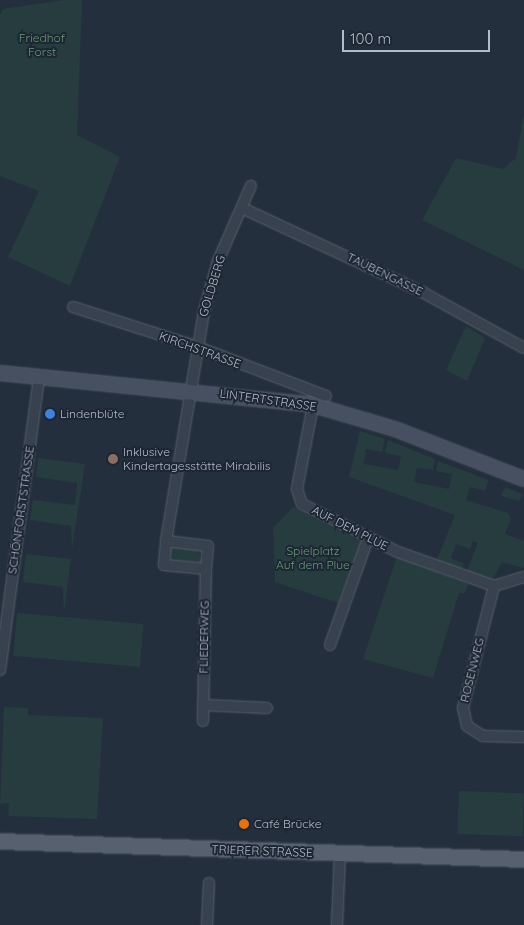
<!DOCTYPE html>
<meta charset="utf-8">
<style>
body{margin:0}
#map{position:relative;width:524px;height:925px;overflow:hidden;background:#242f3e;font-family:Quicksand,sans-serif}
div>[style]{position:absolute}
.green>*{inset:0;background:#263c3f;transform-origin:0 0}
.roads{filter:drop-shadow(0 0 1px #565f6c) drop-shadow(0 0 1px #565f6c)}
.minor>*{height:10px;margin:-5px;padding:0 5px;transform-origin:5px;border-radius:5px;background:#38414e}
.secondary>*{height:14px;margin:-7px;padding:0 7px;transform-origin:7px;border-radius:7px;background:#465061}
.primary>*{height:15px;margin:-7.5px;padding:0 7.5px;transform-origin:7.5px;border-radius:7.5px;background:#56606e}
.dots>*{width:14px;height:14px;translate:-50% -50%;box-sizing:border-box;border:2px solid #1d2633;border-radius:50%}
span{translate:-50% -50%;white-space:nowrap;text-align:center;line-height:1.15;-webkit-text-stroke:4px #1d2633;paint-order:stroke}
.park-label{font-size:12px;color:#6b9a76}
.street-label{font-size:12px;color:#b4bcc9}
.poi-label{font-size:12px;color:#b4bcc9}
.left{translate:0 -50%;text-align:left}
.scale{position:absolute;left:342px;top:30px;width:148px;height:22px;box-sizing:border-box;border:2px solid #b4bcc9;border-top:0;padding-left:6px;font-size:15px;line-height:18px;white-space:nowrap;color:#b4bcc9;-webkit-text-stroke:4px #1d2633;paint-order:stroke}
</style>
<div id="map">
<div class="green">
<div style="clip-path:polygon(63px 0,82px 0,77px 135px,120px 157px,70px 286px,8px 257px,39px 191px,0 176px,0 15px,3px 9px)"></div>
<div style="clip-path:polygon(524px 114px,524px 270px,422px 220px,456px 158px,503px 169px,516px 158px)"></div>
<div style="clip-path:polygon(466px 326px,485px 338px,467px 381px,446px 370px)"></div>
<div style="clip-path:polygon(360px 431px,385px 439px,382px 452px,366px 449px,364px 464px,398px 470px,401px 456px,385px 453px,388px 440px,435px 459px,433px 470px,417px 468px,414px 482px,449px 489px,452px 474px,436px 471px,438px 461px,489px 480px,485px 491px,470px 487px,466px 500px,508px 513px,511px 519px,505px 534px,524px 541px,524px 568px,502px 562px,492px 581px,466px 573px,478px 543px,473px 541px,470px 549px,456px 544px,451px 558px,464px 564px,461px 571px,436px 562px,455px 515px,349px 477px)"></div>
<div style="clip-path:polygon(38px 458px,85px 464px,72px 549px,71px 526px,30px 520px,33px 500px,75px 505px,77px 483px,36px 477px)"></div>
<div style="clip-path:polygon(505px 487px,523px 494px,519px 501px,501px 496px)"></div>
<div style="clip-path:polygon(293px 507px,361px 542px,338px 603px,275px 582px,273px 528px)"></div>
<div style="clip-path:polygon(173px 546px,198px 549px,202px 562px,172px 561px,169px 550px)"></div>
<div style="clip-path:polygon(26px 554px,71px 559px,64px 613px,63px 587px,23px 582px)"></div>
<div style="clip-path:polygon(397px 556px,468px 584px,465px 593px,459px 593px,433px 678px,363px 659px)"></div>
<div style="left:17px;top:613px;width:127px;height:43px;rotate:5deg"></div>
<div style="clip-path:polygon(4px 707px,28px 708px,28px 715px,103px 718px,97px 819px,8px 816px,9px 803px,0 804px)"></div>
<div style="left:459px;top:791px;width:65px;height:43px;rotate:2deg"></div>
</div>
<div class="roads">
<div class="minor">
<div style="left:242px;top:208px;width:201px;rotate:25deg"></div>
<div style="left:424px;top:293px;width:114px;rotate:28.8deg"></div>
<div style="left:73px;top:307px;width:128px;rotate:17.7deg"></div>
<div style="left:195px;top:346px;width:140px;rotate:20.9deg"></div>
<div style="left:313px;top:405px;width:86px;rotate:100.8deg"></div>
<div style="left:297px;top:489px;width:16px;rotate:72deg"></div>
<div style="left:302px;top:504px;width:107px;rotate:26.6deg"></div>
<div style="left:398px;top:552px;width:102px;rotate:19.5deg"></div>
<div style="left:166px;top:541px;width:42px;rotate:6.8deg"></div>
<div style="left:208px;top:546px;width:23px;rotate:95deg"></div>
<div style="left:206px;top:569px;width:42px;rotate:-174.6deg"></div>
<div style="left:164px;top:565px;width:24px;rotate:-85deg"></div>
<div style="left:166px;top:541px;width:233px;rotate:-80.6deg"></div>
<div style="left:204px;top:311px;width:52px;rotate:-74.4deg"></div>
<div style="left:218px;top:261px;width:82px;rotate:-66.3deg"></div>
<div style="left:494px;top:586px;width:126px;rotate:104.3deg"></div>
<div style="left:463px;top:708px;width:18px;rotate:77deg"></div>
<div style="left:467px;top:726px;width:19px;rotate:32deg"></div>
<div style="left:483px;top:736px;width:41px;rotate:1.4deg"></div>
<div style="left:494px;top:586px;width:31px;rotate:-17deg"></div>
<div style="left:330px;top:645px;width:114px;rotate:-70.4deg"></div>
<div style="left:0;top:670px;width:294px;rotate:-82.4deg"></div>
<div style="left:203px;top:705px;width:64px;rotate:2.7deg"></div>
<div style="left:203px;top:721px;width:152px;rotate:-88.9deg"></div>
<div style="left:207px;top:925px;width:42px;rotate:-87.3deg"></div>
<div style="left:337px;top:925px;width:72px;rotate:-87.6deg"></div>
</div>
<div class="secondary">
<div style="left:0;top:373px;width:315px;rotate:5.8deg"></div>
<div style="left:313px;top:405px;width:85px;rotate:16.3deg"></div>
<div style="left:395px;top:429px;width:138px;rotate:21.2deg"></div>
</div>
<div class="primary">
<div style="left:0;top:841px;width:524px;rotate:1.97deg"></div>
</div>
</div>
<div class="dots">
<div style="left:50px;top:414px;background:#3f7fe0"></div>
<div style="left:113px;top:459px;background:#8d6e63"></div>
<div style="left:244px;top:824px;background:#e8710a"></div>
</div>
<div class="park-label">
<span style="left:42px;top:45px">Friedhof<br>Forst</span>
<span style="left:313px;top:558px">Spielplatz<br>Auf dem Plue</span>
</div>
<div class="street-label">
<span style="left:385px;top:274px;rotate:26deg">TAUBENGASSE</span>
<span style="left:212px;top:286px;rotate:-73deg">GOLDBERG</span>
<span style="left:200px;top:350px;rotate:20deg">KIRCHSTRASSE</span>
<span style="left:268px;top:400px;rotate:8deg">LINTERTSTRASSE</span>
<span style="left:21px;top:510px;rotate:-82deg">SCHÖNFORSTSTRASSE</span>
<span style="left:350px;top:528px;rotate:27deg">AUF DEM PLUE</span>
<span style="left:204px;top:637px;rotate:-89deg">FLIEDERWEG</span>
<span style="left:472px;top:670px;rotate:-76deg">ROSENWEG</span>
<span style="left:262px;top:851px;rotate:2deg">TRIERER STRASSE</span>
</div>
<div class="poi-label">
<span class="left" style="left:60px;top:414px">Lindenblüte</span>
<span class="left" style="left:123px;top:459px">Inklusive<br>Kindertagesstätte Mirabilis</span>
<span class="left" style="left:254px;top:824px">Café Brücke</span>
</div>
<div class="scale">100 m</div>
</div>
